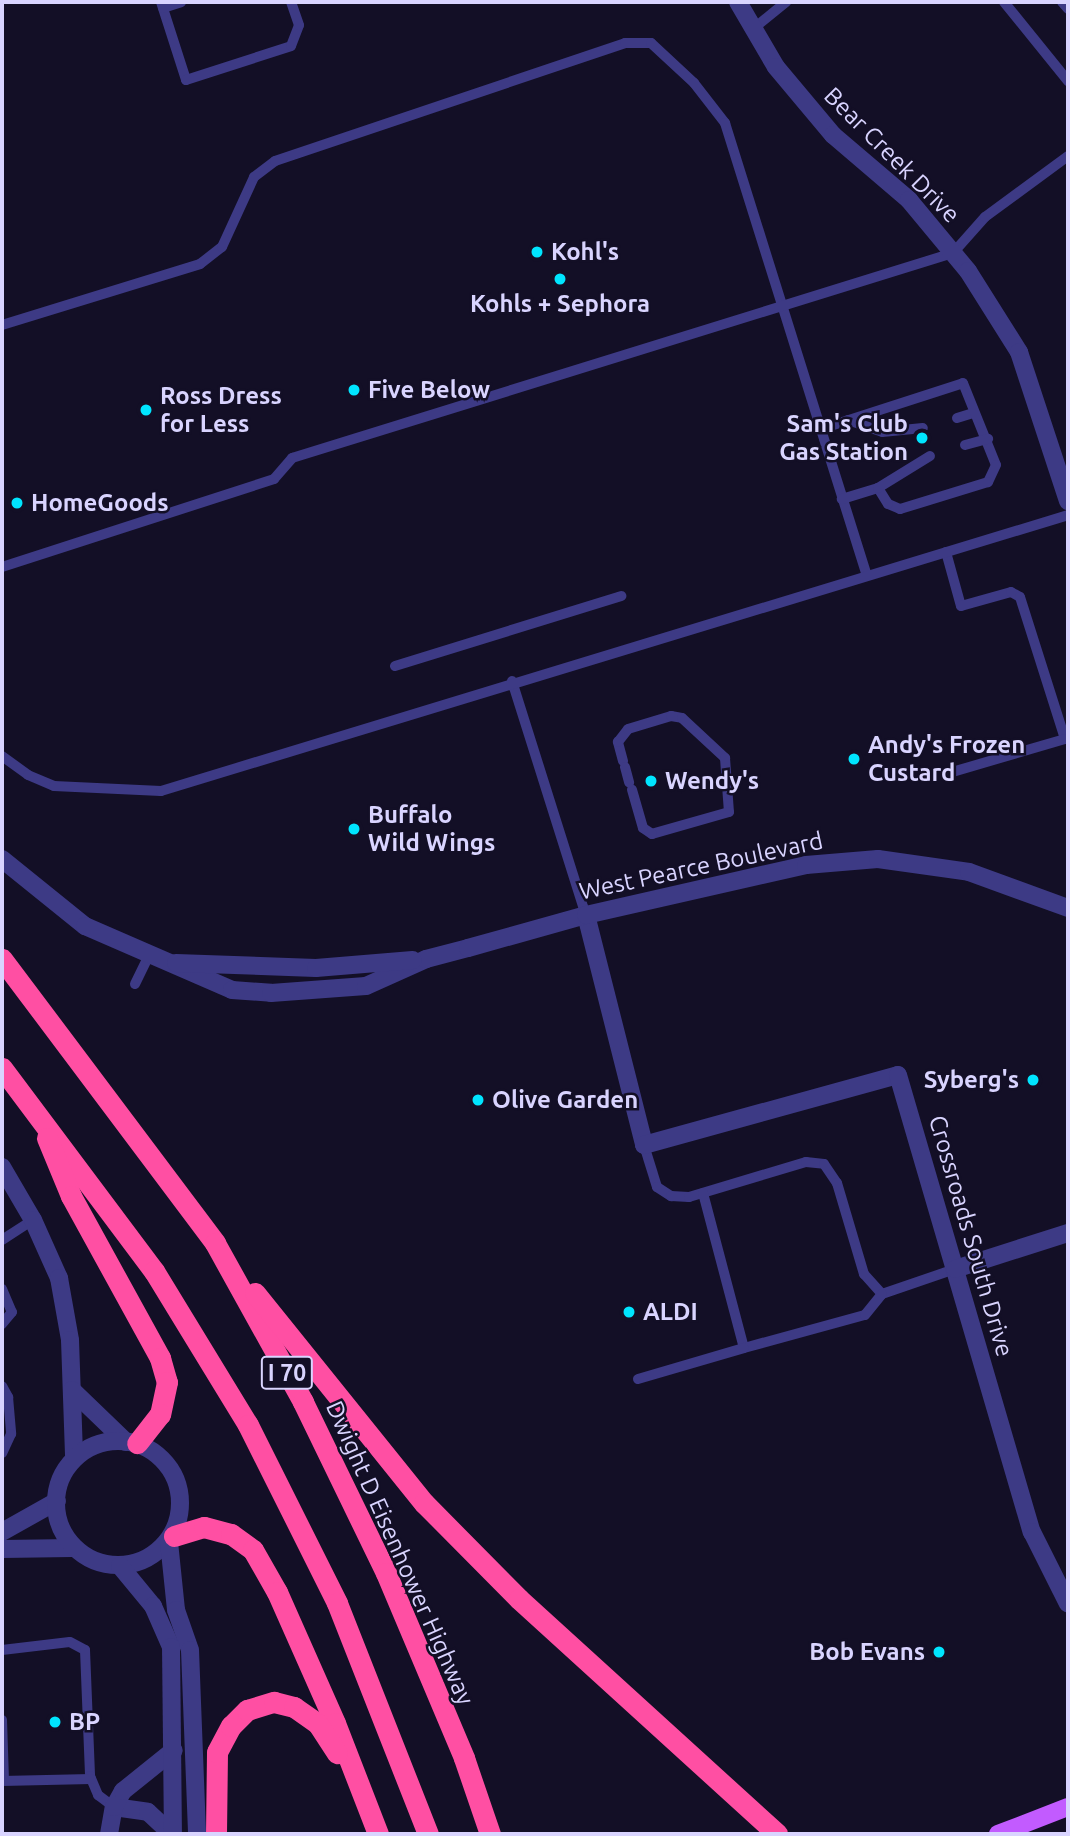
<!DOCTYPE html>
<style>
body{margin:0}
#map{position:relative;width:1070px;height:1836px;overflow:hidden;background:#130f26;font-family:Ubuntu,sans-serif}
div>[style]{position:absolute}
.service>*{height:10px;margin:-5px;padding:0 5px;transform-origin:5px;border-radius:5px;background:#3d3a85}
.minor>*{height:18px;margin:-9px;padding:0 9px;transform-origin:9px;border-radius:9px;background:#3d3a85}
.tertiary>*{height:18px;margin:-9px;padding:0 9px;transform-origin:9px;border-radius:9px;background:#3d3a85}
.tertiary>.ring{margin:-9px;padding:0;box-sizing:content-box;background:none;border:18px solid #3d3a85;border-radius:50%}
.primary>*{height:18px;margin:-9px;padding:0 9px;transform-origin:9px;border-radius:9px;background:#c25bff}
.motorway>*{height:21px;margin:-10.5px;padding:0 10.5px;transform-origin:10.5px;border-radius:10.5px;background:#ff4fa3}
.dots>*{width:19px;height:19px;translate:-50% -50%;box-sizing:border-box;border:4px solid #130f26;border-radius:50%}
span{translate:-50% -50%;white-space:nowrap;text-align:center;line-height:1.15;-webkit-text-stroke:5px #130f26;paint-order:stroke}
.shield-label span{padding:2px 5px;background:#130f26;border:2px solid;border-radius:5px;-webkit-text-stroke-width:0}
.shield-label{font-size:23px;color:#d9d4ff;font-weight:700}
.street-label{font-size:24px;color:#d9d4ff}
.poi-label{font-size:24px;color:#d9d4ff;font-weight:700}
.left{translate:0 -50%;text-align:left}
.right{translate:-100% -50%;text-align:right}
.frame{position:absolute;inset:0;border:4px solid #d9d4ff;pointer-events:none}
</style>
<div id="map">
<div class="service">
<div style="left:161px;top:2px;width:82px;rotate:72.2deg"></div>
<div style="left:186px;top:80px;width:110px;rotate:-17.9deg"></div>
<div style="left:291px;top:46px;width:22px;rotate:-69deg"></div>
<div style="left:299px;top:25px;width:24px;rotate:-109deg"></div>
<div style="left:1004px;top:2px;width:102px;rotate:51deg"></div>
<div style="left:1062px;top:2px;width:9px;rotate:49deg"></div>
<div style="left:163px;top:8px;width:19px;rotate:-18deg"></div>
<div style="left:753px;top:29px;width:43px;rotate:-39.3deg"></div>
<div style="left:2px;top:325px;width:207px;rotate:-17.1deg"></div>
<div style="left:200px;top:264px;width:28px;rotate:-38deg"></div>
<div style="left:222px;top:247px;width:77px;rotate:-65.4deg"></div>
<div style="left:254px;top:177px;width:26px;rotate:-37deg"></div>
<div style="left:275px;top:161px;width:369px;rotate:-18.6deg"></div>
<div style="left:625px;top:43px;width:26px"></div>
<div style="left:651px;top:43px;width:59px;rotate:42.9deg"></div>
<div style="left:694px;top:83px;width:51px;rotate:52.2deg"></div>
<div style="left:725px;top:123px;width:474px;rotate:72.6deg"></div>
<div style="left:957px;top:418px;width:17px;rotate:-17deg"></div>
<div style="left:848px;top:420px;width:36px;rotate:19deg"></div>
<div style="left:882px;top:432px;width:41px;rotate:-5.6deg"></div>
<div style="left:821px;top:429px;width:149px;rotate:-17.9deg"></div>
<div style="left:963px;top:383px;width:88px;rotate:68.1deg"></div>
<div style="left:996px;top:465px;width:19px;rotate:115deg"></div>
<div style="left:988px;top:482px;width:92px;rotate:162.9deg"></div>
<div style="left:900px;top:509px;width:13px;rotate:-157deg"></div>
<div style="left:888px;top:504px;width:19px;rotate:-122deg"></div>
<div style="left:878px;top:488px;width:38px;rotate:163deg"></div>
<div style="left:965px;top:445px;width:24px;rotate:-15deg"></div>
<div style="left:878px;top:488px;width:61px;rotate:-31.6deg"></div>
<div style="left:946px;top:552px;width:56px;rotate:74.5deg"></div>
<div style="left:961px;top:606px;width:52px;rotate:-15.6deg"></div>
<div style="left:1011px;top:592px;width:10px;rotate:29deg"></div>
<div style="left:1020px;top:597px;width:149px;rotate:72.4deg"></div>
<div style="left:1065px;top:739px;width:118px;rotate:163.7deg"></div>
<div style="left:2px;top:567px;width:286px;rotate:-17.9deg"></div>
<div style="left:274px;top:479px;width:28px;rotate:-49deg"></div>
<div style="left:292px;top:458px;width:692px;rotate:-17.23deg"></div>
<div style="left:953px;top:253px;width:48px;rotate:-48.4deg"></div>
<div style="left:985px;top:217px;width:103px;rotate:-36.3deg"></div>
<div style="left:395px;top:666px;width:237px;rotate:-17.2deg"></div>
<div style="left:512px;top:681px;width:245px;rotate:72.5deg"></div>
<div style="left:2px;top:756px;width:32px;rotate:36deg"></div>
<div style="left:28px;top:775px;width:28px;rotate:23deg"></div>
<div style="left:54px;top:786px;width:107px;rotate:2.7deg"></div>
<div style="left:161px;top:791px;width:948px;rotate:-16.92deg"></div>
<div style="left:623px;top:761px;width:20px;rotate:-105deg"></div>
<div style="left:618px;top:742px;width:16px;rotate:-52deg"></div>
<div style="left:628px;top:729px;width:45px;rotate:-16.8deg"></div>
<div style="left:671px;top:716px;width:11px;rotate:10deg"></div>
<div style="left:682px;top:718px;width:59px;rotate:42.9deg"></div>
<div style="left:725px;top:758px;width:54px;rotate:85.8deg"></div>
<div style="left:729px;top:812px;width:80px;rotate:164.1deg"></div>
<div style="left:652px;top:834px;width:11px;rotate:-146deg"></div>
<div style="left:643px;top:828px;width:40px;rotate:-106deg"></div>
<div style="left:625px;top:767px;width:16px;rotate:75deg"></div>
<div style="left:135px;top:984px;width:30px;rotate:-64deg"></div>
<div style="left:644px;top:1145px;width:44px;rotate:72.8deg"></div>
<div style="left:657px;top:1187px;width:17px;rotate:33deg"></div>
<div style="left:671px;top:1196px;width:18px;rotate:3deg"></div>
<div style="left:689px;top:1197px;width:122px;rotate:-16.7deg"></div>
<div style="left:806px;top:1162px;width:18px;rotate:6deg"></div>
<div style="left:824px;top:1164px;width:23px;rotate:56deg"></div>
<div style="left:837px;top:1183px;width:95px;rotate:73.5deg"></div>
<div style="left:864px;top:1274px;width:27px;rotate:48deg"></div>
<div style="left:882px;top:1294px;width:77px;rotate:-18.9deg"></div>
<div style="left:703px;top:1193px;width:160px;rotate:75.2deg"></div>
<div style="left:744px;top:1348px;width:125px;rotate:-15.3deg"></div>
<div style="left:865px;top:1315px;width:27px;rotate:-51deg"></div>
<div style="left:2px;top:1240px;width:37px;rotate:-33deg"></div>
<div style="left:2px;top:1289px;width:25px;rotate:67deg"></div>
<div style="left:12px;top:1312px;width:16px;rotate:130deg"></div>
<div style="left:638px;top:1379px;width:110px;rotate:-16.3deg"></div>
<div style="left:2px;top:1386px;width:13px;rotate:61deg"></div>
<div style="left:8px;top:1397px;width:37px;rotate:85deg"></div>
<div style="left:11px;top:1434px;width:21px;rotate:115deg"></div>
<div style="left:2px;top:1650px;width:68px;rotate:-6.7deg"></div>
<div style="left:70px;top:1642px;width:17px;rotate:28deg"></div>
<div style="left:85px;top:1650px;width:126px;rotate:87.7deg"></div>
<div style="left:90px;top:1776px;width:21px;rotate:67deg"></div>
<div style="left:98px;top:1795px;width:20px;rotate:37deg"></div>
<div style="left:2px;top:1720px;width:60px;rotate:88.1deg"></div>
<div style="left:2px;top:1781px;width:89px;rotate:-1.3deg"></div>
</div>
<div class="minor">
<div style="left:586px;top:915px;width:237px;rotate:75.8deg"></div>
<div style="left:644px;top:1145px;width:263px;rotate:-15.4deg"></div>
<div style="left:898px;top:1075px;width:476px;rotate:73.7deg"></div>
<div style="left:1032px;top:1532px;width:80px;rotate:63.4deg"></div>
<div style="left:955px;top:1269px;width:119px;rotate:-17.7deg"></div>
<div style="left:2px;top:1532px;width:63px;rotate:-29.4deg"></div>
<div style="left:2px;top:1549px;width:70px;rotate:-0.8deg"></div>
<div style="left:114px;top:1807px;width:34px;rotate:8deg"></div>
<div style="left:148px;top:1812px;width:33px;rotate:43deg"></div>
<div style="left:109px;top:1834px;width:27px;rotate:-80deg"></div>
<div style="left:114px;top:1807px;width:18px;rotate:-61deg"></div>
<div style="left:123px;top:1791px;width:65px;rotate:-38.8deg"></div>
</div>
<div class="tertiary">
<div style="left:738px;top:2px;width:75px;rotate:59.7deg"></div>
<div style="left:776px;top:67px;width:89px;rotate:50deg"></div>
<div style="left:833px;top:135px;width:100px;rotate:40.5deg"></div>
<div style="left:909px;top:200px;width:92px;rotate:50.3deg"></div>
<div style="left:968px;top:271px;width:96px;rotate:57.8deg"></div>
<div style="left:1019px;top:352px;width:157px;rotate:71.8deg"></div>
<div style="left:2px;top:859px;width:107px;rotate:38.9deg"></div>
<div style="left:85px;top:926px;width:160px;rotate:23.5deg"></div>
<div style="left:232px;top:990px;width:39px;rotate:4deg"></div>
<div style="left:271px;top:993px;width:95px;rotate:-4.2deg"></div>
<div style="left:366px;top:986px;width:66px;rotate:-24.2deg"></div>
<div style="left:426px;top:959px;width:43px;rotate:-14.7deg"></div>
<div style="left:468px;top:948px;width:123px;rotate:-15.6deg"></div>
<div style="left:586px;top:915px;width:226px;rotate:-12.8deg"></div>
<div style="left:806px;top:865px;width:72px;rotate:-4.8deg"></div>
<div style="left:878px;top:859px;width:92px;rotate:8.1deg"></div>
<div style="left:969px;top:872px;width:105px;rotate:20deg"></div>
<div style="left:176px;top:963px;width:140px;rotate:2deg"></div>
<div style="left:316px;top:968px;width:97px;rotate:-4.7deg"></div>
<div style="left:2px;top:1167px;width:61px;rotate:59.7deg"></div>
<div style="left:33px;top:1220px;width:64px;rotate:65.9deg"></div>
<div style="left:59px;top:1278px;width:63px;rotate:79.9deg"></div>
<div style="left:70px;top:1340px;width:117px;rotate:88deg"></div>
<div style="left:72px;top:1390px;width:75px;rotate:43.9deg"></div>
<div class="ring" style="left:56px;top:1441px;width:106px;height:106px"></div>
<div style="left:169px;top:1542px;width:68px;rotate:84.1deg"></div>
<div style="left:176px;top:1610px;width:42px;rotate:70.7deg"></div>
<div style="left:190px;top:1650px;width:184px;rotate:87.8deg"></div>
<div style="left:120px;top:1566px;width:52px;rotate:50.5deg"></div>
<div style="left:153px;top:1606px;width:45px;rotate:66.3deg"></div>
<div style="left:171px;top:1647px;width:187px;rotate:89.4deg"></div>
</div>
<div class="primary">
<div style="left:998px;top:1834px;width:75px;rotate:-21.1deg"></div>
</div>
<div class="motorway">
<div style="left:2px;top:959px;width:355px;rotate:53.1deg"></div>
<div style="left:215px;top:1243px;width:182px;rotate:61deg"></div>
<div style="left:303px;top:1402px;width:190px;rotate:64.1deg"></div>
<div style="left:386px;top:1573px;width:201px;rotate:67.1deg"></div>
<div style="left:464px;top:1758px;width:80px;rotate:71.1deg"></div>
<div style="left:2px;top:1068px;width:254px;rotate:53.2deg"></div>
<div style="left:154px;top:1271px;width:180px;rotate:58.6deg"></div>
<div style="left:248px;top:1425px;width:199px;rotate:63.4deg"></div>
<div style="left:337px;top:1603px;width:248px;rotate:68.5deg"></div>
<div style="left:47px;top:1138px;width:63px;rotate:67.5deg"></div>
<div style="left:71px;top:1196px;width:185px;rotate:61.2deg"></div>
<div style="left:160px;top:1358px;width:25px;rotate:74deg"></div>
<div style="left:167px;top:1382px;width:33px;rotate:102deg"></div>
<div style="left:160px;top:1414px;width:37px;rotate:128deg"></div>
<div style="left:255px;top:1293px;width:270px;rotate:51.2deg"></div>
<div style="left:424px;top:1503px;width:135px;rotate:45.3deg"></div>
<div style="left:519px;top:1599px;width:349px;rotate:42.3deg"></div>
<div style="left:174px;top:1536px;width:31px;rotate:-17deg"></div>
<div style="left:204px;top:1527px;width:28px;rotate:15deg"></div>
<div style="left:231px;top:1534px;width:27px;rotate:36deg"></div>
<div style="left:253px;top:1550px;width:48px;rotate:60.3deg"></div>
<div style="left:277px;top:1592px;width:143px;rotate:66.1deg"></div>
<div style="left:335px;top:1723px;width:119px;rotate:68.8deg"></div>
<div style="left:216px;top:1834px;width:82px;rotate:-89.3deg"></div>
<div style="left:217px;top:1752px;width:30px;rotate:-62deg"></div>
<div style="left:231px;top:1726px;width:23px;rotate:-45deg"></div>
<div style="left:247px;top:1710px;width:28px;rotate:-17deg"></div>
<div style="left:274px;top:1702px;width:21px;rotate:14deg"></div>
<div style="left:294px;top:1707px;width:29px;rotate:35deg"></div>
<div style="left:318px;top:1724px;width:35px;rotate:57deg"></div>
</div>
<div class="dots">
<div style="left:537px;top:252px;background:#00e5ff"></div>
<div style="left:560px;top:279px;background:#00e5ff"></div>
<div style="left:354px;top:390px;background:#00e5ff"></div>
<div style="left:146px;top:410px;background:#00e5ff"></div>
<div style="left:922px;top:438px;background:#00e5ff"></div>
<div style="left:17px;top:503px;background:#00e5ff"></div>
<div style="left:854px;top:759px;background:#00e5ff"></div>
<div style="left:651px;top:781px;background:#00e5ff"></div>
<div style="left:354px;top:829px;background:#00e5ff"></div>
<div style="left:1033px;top:1080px;background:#00e5ff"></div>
<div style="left:478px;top:1100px;background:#00e5ff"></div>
<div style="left:629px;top:1312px;background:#00e5ff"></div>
<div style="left:939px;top:1652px;background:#00e5ff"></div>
<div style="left:55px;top:1722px;background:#00e5ff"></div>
</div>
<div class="shield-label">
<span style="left:287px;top:1373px">I 70</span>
</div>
<div class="street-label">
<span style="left:892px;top:155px;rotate:45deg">Bear Creek Drive</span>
<span style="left:701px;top:866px;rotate:-12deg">West Pearce Boulevard</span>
<span style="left:971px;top:1236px;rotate:74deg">Crossroads South Drive</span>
<span style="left:400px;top:1553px;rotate:66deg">Dwight D Eisenhower Highway</span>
</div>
<div class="poi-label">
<span class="left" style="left:551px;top:252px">Kohl's</span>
<span style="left:560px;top:304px">Kohls + Sephora</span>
<span class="left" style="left:368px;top:390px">Five Below</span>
<span class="left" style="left:160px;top:410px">Ross Dress<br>for Less</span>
<span class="right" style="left:908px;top:438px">Sam's Club<br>Gas Station</span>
<span class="left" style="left:31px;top:503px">HomeGoods</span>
<span class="left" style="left:868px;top:759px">Andy's Frozen<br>Custard</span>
<span class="left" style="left:665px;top:781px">Wendy's</span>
<span class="left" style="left:368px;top:829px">Buffalo<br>Wild Wings</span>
<span class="right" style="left:1019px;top:1080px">Syberg's</span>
<span class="left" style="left:492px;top:1100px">Olive Garden</span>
<span class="left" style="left:643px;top:1312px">ALDI</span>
<span class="right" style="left:925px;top:1652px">Bob Evans</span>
<span class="left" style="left:69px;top:1722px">BP</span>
</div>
<div class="frame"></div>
</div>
